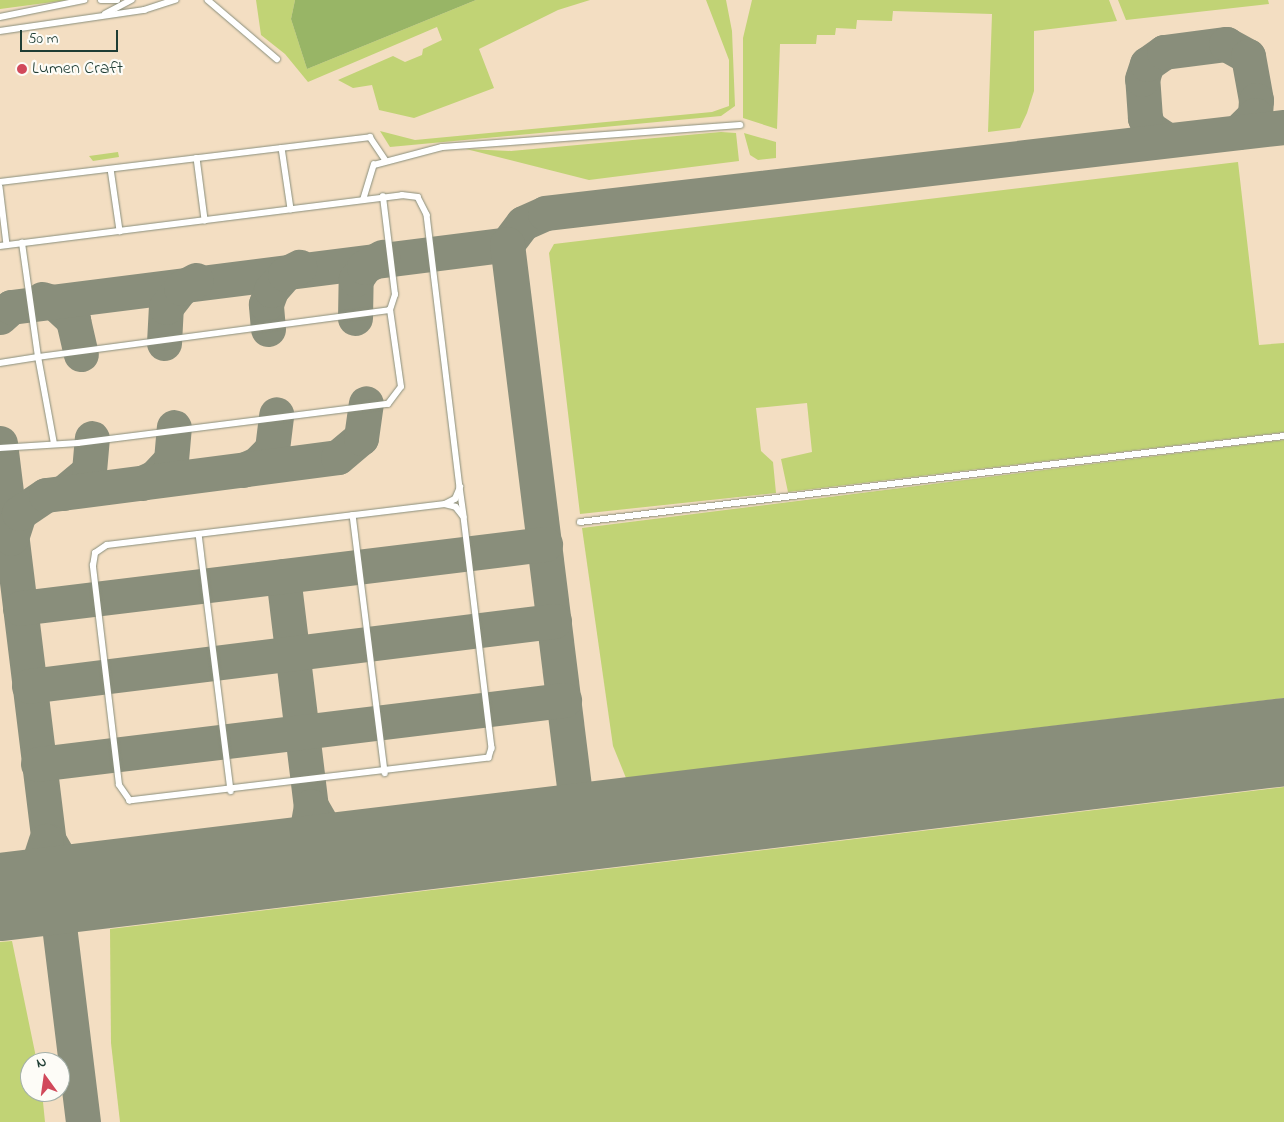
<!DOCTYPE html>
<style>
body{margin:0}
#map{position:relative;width:1284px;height:1122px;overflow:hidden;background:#f3dec2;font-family:"Indie Flower",sans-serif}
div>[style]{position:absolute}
.green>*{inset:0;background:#c1d375}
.forest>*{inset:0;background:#98b566}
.taxiway>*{height:35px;margin:-17.5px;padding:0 17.5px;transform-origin:17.5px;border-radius:17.5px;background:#898e7b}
.runway>*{height:88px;margin:-44px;padding:0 44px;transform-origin:44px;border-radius:44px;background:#898e7b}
.roads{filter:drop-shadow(0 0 1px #898e7b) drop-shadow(0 0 1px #898e7b)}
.service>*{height:5.5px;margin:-2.75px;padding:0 2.75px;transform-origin:2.75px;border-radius:2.75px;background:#fff}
.dots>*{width:14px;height:14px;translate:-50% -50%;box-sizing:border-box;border:2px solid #fdfcf7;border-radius:50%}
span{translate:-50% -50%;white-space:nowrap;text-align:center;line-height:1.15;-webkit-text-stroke:4.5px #fdfcf7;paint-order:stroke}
.poi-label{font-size:18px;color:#1f3d34}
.left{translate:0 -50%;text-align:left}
.north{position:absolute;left:20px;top:1052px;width:50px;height:50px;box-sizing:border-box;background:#fdfcf7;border:1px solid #a4b0a9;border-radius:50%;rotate:346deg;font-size:14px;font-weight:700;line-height:20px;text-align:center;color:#1f3d34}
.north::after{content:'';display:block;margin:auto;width:18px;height:22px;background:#d1495b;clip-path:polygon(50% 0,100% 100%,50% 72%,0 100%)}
.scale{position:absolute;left:20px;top:30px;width:98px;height:22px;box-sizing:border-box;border:2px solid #1f3d34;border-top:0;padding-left:6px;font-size:15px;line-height:18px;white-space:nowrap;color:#1f3d34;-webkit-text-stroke:4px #fdfcf7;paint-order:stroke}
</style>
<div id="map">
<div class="green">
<div style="clip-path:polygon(0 0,68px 0,0 9px)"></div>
<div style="clip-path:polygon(256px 0,295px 0,291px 19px,307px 69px,476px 0,590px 0,558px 10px,479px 49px,494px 88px,414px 118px,379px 110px,372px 85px,353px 88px,338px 80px,393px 56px,405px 62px,422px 55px,423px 49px,442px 40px,437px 27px,308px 82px,285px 54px,261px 35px)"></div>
<div style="clip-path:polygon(706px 0,726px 0,732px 31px,735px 106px,721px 116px,390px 147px,380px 131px,415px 140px,712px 112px,729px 106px,729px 60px)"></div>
<div style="clip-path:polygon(752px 0,1109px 0,1117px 21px,1034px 31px,1034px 91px,1027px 113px,1020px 128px,988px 132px,992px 14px,893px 11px,892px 21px,857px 20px,856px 29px,836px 28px,835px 35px,817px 35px,816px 44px,780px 44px,777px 129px,743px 118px,743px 38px)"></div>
<div style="clip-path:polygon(1118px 0,1268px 0,1269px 4px,1126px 20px)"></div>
<div style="clip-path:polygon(721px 132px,736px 133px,739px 161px,589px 180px,466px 149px,511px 151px)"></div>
<div style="clip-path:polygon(744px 133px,776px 142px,776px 158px,758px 160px,750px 155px)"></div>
<div style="clip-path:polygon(118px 152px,119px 157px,93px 161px,89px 156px)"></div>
<div style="clip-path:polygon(1238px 162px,1259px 345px,1284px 343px,1284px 432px,788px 492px,781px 459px,812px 452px,807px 403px,756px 408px,761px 451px,773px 462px,776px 493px,580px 514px,549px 253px,554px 244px)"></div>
<div style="clip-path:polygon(1284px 440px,1284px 698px,626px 778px,613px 746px,582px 528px)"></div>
<div style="clip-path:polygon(1284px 787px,1284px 1122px,120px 1122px,111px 1043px,110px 929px)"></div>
<div style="clip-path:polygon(12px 941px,37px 1062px,30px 1062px,30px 1092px,42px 1092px,45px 1122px,0 1122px,0 942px)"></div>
</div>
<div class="forest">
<div style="clip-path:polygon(295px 0,476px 0,307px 69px,291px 19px)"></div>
</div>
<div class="taxiway">
<div style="left:1167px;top:140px;width:22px;rotate:-146deg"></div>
<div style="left:1149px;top:128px;width:11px;rotate:-112deg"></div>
<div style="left:1145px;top:118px;width:39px;rotate:-94deg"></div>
<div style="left:1142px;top:79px;width:16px;rotate:-72deg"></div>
<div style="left:1147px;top:64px;width:21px;rotate:-35deg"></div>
<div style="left:1164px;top:52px;width:63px;rotate:-7.4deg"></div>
<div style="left:1226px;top:44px;width:25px;rotate:29deg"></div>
<div style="left:1248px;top:56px;width:45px;rotate:79.7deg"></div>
<div style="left:1256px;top:100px;width:15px;rotate:94deg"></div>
<div style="left:1255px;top:115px;width:24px;rotate:135deg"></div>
<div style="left:507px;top:244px;width:26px;rotate:-53deg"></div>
<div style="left:523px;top:223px;width:24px;rotate:-24deg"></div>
<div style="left:545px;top:213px;width:744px;rotate:-6.64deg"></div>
<div style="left:42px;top:299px;width:14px;rotate:17deg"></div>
<div style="left:55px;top:303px;width:25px;rotate:43deg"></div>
<div style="left:73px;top:320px;width:35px;rotate:77deg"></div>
<div style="left:0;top:317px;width:15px;rotate:-42deg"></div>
<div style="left:11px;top:307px;width:500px;rotate:-7.2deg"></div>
<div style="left:507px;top:244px;width:587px;rotate:82.96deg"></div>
<div style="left:355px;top:318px;width:39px;rotate:-89deg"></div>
<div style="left:356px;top:279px;width:14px;rotate:-56deg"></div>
<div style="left:364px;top:267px;width:21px;rotate:-29deg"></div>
<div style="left:268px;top:329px;width:25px;rotate:-95deg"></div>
<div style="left:266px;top:304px;width:15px;rotate:-70deg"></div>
<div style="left:271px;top:290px;width:21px;rotate:-49deg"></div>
<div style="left:285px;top:274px;width:16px;rotate:-27deg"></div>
<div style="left:164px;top:343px;width:36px;rotate:-87deg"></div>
<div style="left:166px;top:307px;width:24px;rotate:-52deg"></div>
<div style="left:181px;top:288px;width:17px;rotate:-28deg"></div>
<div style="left:0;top:443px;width:684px;rotate:83.03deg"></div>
<div style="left:243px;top:470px;width:15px;rotate:-23deg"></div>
<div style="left:257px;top:464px;width:21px;rotate:-45deg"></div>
<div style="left:272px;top:449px;width:35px;rotate:-83deg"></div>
<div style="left:142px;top:483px;width:14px;rotate:-25deg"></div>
<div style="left:155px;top:477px;width:23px;rotate:-47deg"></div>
<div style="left:171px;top:460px;width:33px;rotate:-85deg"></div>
<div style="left:63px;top:493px;width:34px;rotate:-40deg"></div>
<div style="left:89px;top:471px;width:33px;rotate:-85deg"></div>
<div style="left:11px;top:538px;width:26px;rotate:-72deg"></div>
<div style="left:19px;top:513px;width:32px;rotate:-34deg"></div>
<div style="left:46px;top:495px;width:294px;rotate:-7.4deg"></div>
<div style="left:338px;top:457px;width:30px;rotate:-40deg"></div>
<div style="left:361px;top:438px;width:35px;rotate:-82deg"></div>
<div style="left:283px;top:576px;width:232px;rotate:83.1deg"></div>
<div style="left:311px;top:806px;width:34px;rotate:60deg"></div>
<div style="left:328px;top:836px;width:41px;rotate:24.7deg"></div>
<div style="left:20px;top:608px;width:529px;rotate:-6.95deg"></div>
<div style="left:29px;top:686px;width:529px;rotate:-7.06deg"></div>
<div style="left:38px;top:764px;width:530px;rotate:-6.94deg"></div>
<div style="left:49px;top:841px;width:36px;rotate:60deg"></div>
<div style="left:67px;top:872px;width:43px;rotate:16.3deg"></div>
<div style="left:261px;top:866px;width:38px;rotate:-27deg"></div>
<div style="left:295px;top:849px;width:19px;rotate:-54deg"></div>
<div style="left:306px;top:834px;width:28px;rotate:-80deg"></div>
<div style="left:3px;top:897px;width:37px;rotate:-33deg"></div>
<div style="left:34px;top:877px;width:38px;rotate:-72deg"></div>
</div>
<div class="runway">
<div style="left:0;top:897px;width:1293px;rotate:-6.88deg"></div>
</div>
<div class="roads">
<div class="service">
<div style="left:101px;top:0;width:16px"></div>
<div style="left:208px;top:0;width:91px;rotate:40.5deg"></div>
<div style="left:105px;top:14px;width:30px;rotate:-28deg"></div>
<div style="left:0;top:17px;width:86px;rotate:-11.4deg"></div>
<div style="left:0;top:31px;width:146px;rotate:-8.3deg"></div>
<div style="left:144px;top:10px;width:33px;rotate:-18deg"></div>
<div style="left:282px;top:148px;width:62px;rotate:81.6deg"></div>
<div style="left:197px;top:158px;width:63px;rotate:82.6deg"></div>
<div style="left:111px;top:169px;width:63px;rotate:81.7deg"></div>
<div style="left:0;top:182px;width:373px;rotate:-6.9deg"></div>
<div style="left:370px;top:137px;width:27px;rotate:56deg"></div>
<div style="left:0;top:187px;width:58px;rotate:83.1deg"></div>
<div style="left:363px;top:200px;width:37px;rotate:-73deg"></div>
<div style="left:374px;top:165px;width:70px;rotate:-14.8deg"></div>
<div style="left:442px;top:147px;width:299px;rotate:-4.2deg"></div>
<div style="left:0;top:246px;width:405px;rotate:-7.2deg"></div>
<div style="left:402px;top:195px;width:16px;rotate:7deg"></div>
<div style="left:418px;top:197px;width:20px;rotate:63deg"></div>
<div style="left:427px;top:215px;width:274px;rotate:83.1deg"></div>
<div style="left:460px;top:487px;width:30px;rotate:82deg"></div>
<div style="left:464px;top:517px;width:233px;rotate:83.1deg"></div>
<div style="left:492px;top:748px;width:10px;rotate:107deg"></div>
<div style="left:489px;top:758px;width:362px;rotate:173.2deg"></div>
<div style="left:130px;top:801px;width:19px;rotate:-125deg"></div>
<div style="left:119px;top:785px;width:221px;rotate:-96.8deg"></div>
<div style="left:93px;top:566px;width:13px;rotate:-81deg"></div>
<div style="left:95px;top:553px;width:14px;rotate:-34deg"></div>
<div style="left:107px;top:545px;width:340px;rotate:-6.9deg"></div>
<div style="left:445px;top:504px;width:11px;rotate:-27deg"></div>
<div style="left:455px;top:499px;width:13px;rotate:-67deg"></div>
<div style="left:0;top:363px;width:38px;rotate:-9deg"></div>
<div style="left:38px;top:357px;width:115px;rotate:-98deg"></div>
<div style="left:54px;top:444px;width:88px;rotate:-100.4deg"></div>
<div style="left:38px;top:357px;width:355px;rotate:-7.6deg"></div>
<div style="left:0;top:448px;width:78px;rotate:-3.7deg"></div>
<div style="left:78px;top:443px;width:312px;rotate:-7.2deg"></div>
<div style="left:388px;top:404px;width:21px;rotate:-53deg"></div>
<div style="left:401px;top:387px;width:78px;rotate:-98.1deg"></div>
<div style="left:390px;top:310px;width:16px;rotate:-72deg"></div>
<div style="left:395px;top:295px;width:99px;rotate:-97deg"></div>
<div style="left:445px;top:504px;width:11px;rotate:15deg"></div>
<div style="left:456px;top:507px;width:11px;rotate:52deg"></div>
<div style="left:353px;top:515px;width:260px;rotate:82.9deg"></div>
<div style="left:580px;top:522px;width:709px;rotate:-6.96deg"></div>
<div style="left:199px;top:534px;width:259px;rotate:82.9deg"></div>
</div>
</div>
<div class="dots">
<div style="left:22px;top:69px;background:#d1495b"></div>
</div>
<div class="poi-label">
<span class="left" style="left:32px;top:69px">Lumen Craft</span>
</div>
<div class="north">N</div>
<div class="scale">50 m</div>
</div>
